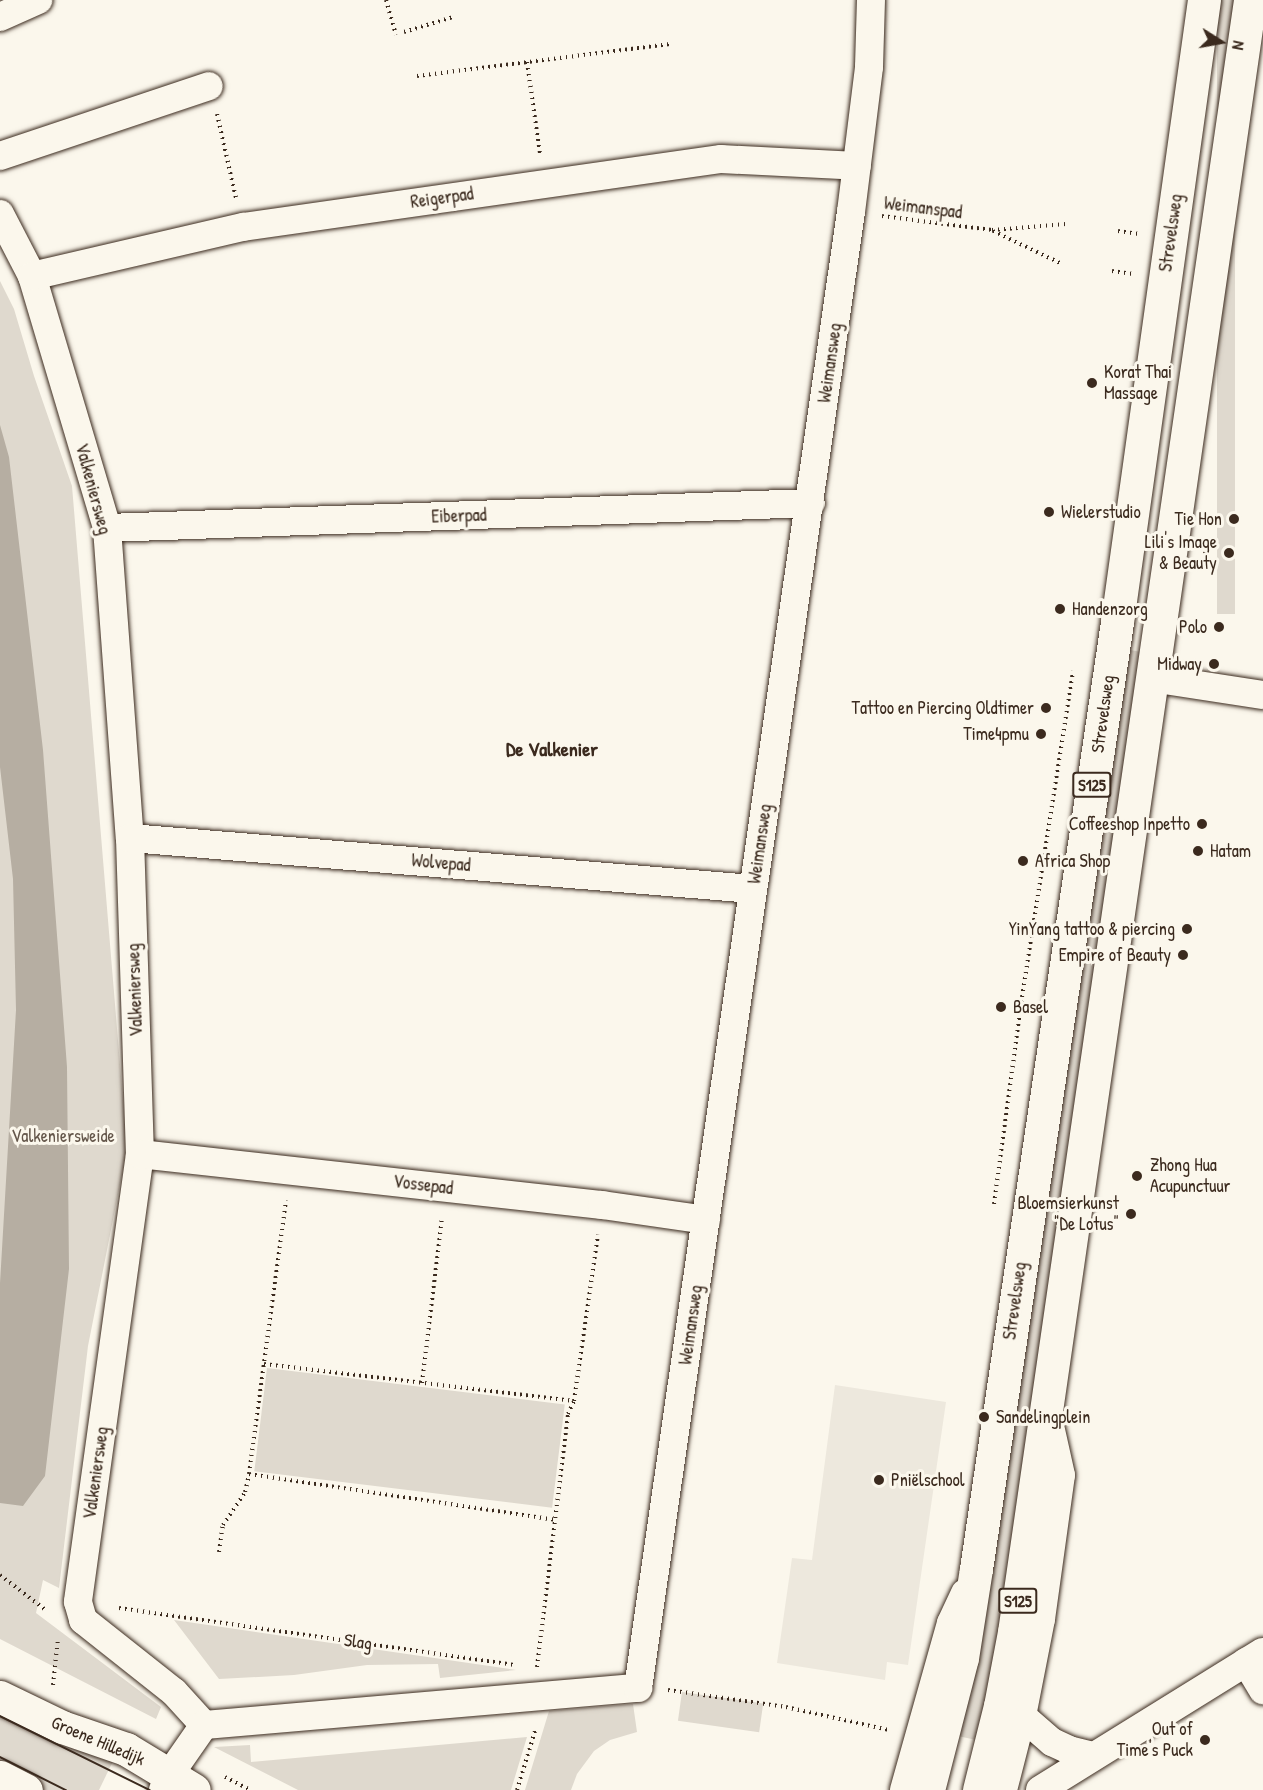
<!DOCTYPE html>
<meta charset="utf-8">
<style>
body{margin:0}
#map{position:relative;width:1263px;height:1790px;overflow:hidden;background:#fbf7ec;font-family:"Patrick Hand",sans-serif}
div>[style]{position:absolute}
.built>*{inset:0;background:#ede8dd}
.green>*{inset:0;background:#dfd9ce;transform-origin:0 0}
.water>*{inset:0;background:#b6aea2}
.path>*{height:4px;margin-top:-2px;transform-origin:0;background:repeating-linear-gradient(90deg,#3b2a1e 0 1.5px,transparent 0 6px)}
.roads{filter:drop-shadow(0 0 2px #3b2a1e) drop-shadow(0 0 2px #3b2a1e)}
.minor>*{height:28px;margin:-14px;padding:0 14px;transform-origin:14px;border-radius:14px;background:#fbf7ec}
.tertiary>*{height:33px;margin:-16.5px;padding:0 16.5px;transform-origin:16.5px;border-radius:16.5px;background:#fbf7ec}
.primary>*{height:33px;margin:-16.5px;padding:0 16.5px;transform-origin:16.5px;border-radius:16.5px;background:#fbf7ec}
.tram>*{height:1.5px;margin:-0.75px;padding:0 0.75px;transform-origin:0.75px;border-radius:0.75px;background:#3b2a1e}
.dots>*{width:16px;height:16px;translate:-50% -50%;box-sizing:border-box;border:3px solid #fbf7ec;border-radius:50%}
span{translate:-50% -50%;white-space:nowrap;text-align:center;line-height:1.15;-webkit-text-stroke:6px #fbf7ec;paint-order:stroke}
.shield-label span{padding:2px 4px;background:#fbf7ec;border:2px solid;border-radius:4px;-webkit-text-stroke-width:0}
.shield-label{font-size:16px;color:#3b2a1e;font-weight:700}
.street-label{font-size:18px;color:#3b2a1e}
.poi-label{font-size:18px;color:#3b2a1e}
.left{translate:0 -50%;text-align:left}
.right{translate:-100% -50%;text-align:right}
.park-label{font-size:18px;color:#64564a}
.neighbourhood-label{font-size:20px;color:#3b2a1e;font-weight:700}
.north{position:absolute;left:1191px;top:12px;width:60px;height:60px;-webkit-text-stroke:4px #fbf7ec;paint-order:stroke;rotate:101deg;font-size:16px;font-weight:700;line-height:24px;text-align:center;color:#3b2a1e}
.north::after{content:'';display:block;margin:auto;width:21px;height:27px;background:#3b2a1e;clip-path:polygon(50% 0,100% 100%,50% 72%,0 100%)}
</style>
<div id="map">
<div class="built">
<div style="clip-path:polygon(835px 1385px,946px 1402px,908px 1665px,887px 1662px,885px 1680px,777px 1663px,792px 1558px,812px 1560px)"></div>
</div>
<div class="green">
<div style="left:1217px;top:0;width:18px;height:614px"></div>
<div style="clip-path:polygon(0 281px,14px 309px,34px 376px,72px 486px,127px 1149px,88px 1346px,59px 1588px,43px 1580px,36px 1613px,161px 1707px,156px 1719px,0 1639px)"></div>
<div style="clip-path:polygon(1124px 649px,1142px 652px,993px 1686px,981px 1741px,953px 1735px)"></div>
<div style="left:267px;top:1368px;width:300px;height:104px;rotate:7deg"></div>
<div style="clip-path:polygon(174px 1620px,516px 1670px,440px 1678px,438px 1664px,367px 1665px,294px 1675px,219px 1679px)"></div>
<div style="left:682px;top:1692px;width:82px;height:29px;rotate:8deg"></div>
<div style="clip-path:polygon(633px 1704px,637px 1732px,610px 1740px,594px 1751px,577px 1774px,571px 1790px,525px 1790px,549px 1711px)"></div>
<div style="clip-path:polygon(0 1708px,116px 1755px,99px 1790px,44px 1790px,0 1767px)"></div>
<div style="clip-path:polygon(527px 1737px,511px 1790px,298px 1790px,214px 1747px,250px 1745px,251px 1762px)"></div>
</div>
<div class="water">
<div style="clip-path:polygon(0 425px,9px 457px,43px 750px,67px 1067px,69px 1269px,45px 1476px,23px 1506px,0 1503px,0 1283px,16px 1010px,13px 879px,0 767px)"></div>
</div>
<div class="path">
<div style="left:386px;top:0;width:36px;rotate:74deg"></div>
<div style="left:404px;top:32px;width:51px;rotate:-17deg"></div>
<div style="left:527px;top:62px;width:92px;rotate:81.9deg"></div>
<div style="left:417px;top:76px;width:255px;rotate:-7.2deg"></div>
<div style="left:217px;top:114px;width:86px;rotate:77.3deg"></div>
<div style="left:882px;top:216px;width:111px;rotate:7.3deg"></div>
<div style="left:992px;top:230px;width:74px;rotate:-4.6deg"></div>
<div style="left:993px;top:231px;width:74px;rotate:25.5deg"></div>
<div style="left:1118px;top:231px;width:21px;rotate:8deg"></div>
<div style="left:1112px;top:271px;width:21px;rotate:8deg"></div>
<div style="left:994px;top:1204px;width:209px;rotate:-82.3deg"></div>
<div style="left:1022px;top:997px;width:330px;rotate:-81.1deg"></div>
<div style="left:264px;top:1364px;width:312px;rotate:6.8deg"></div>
<div style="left:422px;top:1383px;width:166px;rotate:-83.1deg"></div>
<div style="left:249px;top:1474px;width:309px;rotate:8.5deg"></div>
<div style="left:219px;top:1552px;width:27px;rotate:-82deg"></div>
<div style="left:223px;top:1525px;width:40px;rotate:-56deg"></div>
<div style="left:245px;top:1492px;width:18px;rotate:-77deg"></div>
<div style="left:249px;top:1474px;width:276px;rotate:-82.3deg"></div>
<div style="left:0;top:1575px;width:59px;rotate:37.5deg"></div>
<div style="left:119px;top:1608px;width:401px;rotate:8.2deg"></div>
<div style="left:537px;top:1667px;width:255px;rotate:-83deg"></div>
<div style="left:568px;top:1414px;width:14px;rotate:-65deg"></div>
<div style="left:574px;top:1401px;width:168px;rotate:-81.8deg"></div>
<div style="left:53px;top:1685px;width:46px;rotate:-83.8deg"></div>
<div style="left:668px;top:1690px;width:119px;rotate:8.2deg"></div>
<div style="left:786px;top:1707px;width:106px;rotate:12.6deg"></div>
<div style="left:225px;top:1777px;width:29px;rotate:27deg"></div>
<div style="left:517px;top:1790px;width:65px;rotate:-73deg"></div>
</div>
<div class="roads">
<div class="minor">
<div style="left:0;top:17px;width:42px;rotate:-24.1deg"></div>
<div style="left:0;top:156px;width:220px;rotate:-18.5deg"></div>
<div style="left:0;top:214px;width:70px;rotate:62.7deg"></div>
<div style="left:32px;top:276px;width:263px;rotate:73.4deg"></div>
<div style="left:107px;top:528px;width:311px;rotate:85.8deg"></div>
<div style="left:130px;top:838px;width:316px;rotate:88.2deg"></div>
<div style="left:140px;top:1154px;width:452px;rotate:97.9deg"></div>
<div style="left:78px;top:1602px;width:19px;rotate:74deg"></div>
<div style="left:83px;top:1620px;width:116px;rotate:38.4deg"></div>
<div style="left:174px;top:1692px;width:45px;rotate:47.7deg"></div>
<div style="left:32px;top:276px;width:217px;rotate:-13.1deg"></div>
<div style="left:243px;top:227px;width:483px;rotate:-8.1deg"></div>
<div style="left:721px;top:159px;width:136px;rotate:2.9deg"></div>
<div style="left:107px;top:528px;width:704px;rotate:-2.03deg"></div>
<div style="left:1152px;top:678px;width:112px;rotate:8.7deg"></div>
<div style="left:130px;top:838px;width:625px;rotate:4.68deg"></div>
<div style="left:140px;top:1154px;width:465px;rotate:6.3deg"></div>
<div style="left:602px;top:1205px;width:105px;rotate:8.2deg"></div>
<div style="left:1246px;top:1662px;width:33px;rotate:59deg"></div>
<div style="left:1022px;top:1716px;width:40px;rotate:41deg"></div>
<div style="left:1052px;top:1742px;width:19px;rotate:25deg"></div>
<div style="left:1069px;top:1750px;width:25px;rotate:14deg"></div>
<div style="left:204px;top:1725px;width:436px;rotate:-4.9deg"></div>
<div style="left:638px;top:1688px;width:1491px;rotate:-81.79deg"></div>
<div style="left:851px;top:212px;width:146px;rotate:-82.9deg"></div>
<div style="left:869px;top:67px;width:67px;rotate:-88.3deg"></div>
<div style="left:163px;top:1790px;width:17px;rotate:-66deg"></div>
<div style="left:170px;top:1774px;width:60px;rotate:-55.2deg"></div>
<div style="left:904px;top:1790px;width:173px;rotate:-74.3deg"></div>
<div style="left:951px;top:1623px;width:33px;rotate:-65deg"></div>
<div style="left:1003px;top:1790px;width:76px;rotate:-75.6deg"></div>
<div style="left:1022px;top:1716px;width:99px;rotate:-78.9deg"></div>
<div style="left:1041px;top:1619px;width:145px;rotate:-82.1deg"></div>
<div style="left:1061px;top:1475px;width:59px;rotate:-102.6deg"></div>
<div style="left:1040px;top:1790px;width:262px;rotate:-31.8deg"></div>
</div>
<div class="tertiary">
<div style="left:0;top:1697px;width:69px;rotate:25.8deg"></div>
<div style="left:62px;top:1727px;width:68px;rotate:19deg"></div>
<div style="left:126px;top:1749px;width:79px;rotate:31.1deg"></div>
<div style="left:0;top:1777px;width:29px;rotate:27deg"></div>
</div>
<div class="primary">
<div style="left:928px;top:1790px;width:136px;rotate:-75.6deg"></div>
<div style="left:962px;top:1658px;width:90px;rotate:-81.1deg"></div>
<div style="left:976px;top:1569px;width:957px;rotate:-81.53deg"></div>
<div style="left:1117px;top:622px;width:628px;rotate:-82.04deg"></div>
<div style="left:979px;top:1790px;width:87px;rotate:-76deg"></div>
<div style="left:1000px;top:1706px;width:75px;rotate:-79.3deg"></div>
<div style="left:1014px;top:1632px;width:1649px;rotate:-81.77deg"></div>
</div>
</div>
<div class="tram">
<div style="left:0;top:1716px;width:167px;rotate:26.3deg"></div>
<div style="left:0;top:1757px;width:74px;rotate:26.6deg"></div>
</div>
<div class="dots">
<div style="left:1092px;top:383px;background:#3b2a1e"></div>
<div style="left:1049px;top:512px;background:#3b2a1e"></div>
<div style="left:1234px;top:519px;background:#3b2a1e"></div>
<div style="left:1229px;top:553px;background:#3b2a1e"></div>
<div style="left:1060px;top:609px;background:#3b2a1e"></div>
<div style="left:1219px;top:627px;background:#3b2a1e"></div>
<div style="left:1214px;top:664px;background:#3b2a1e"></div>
<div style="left:1046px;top:708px;background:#3b2a1e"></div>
<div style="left:1041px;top:734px;background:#3b2a1e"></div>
<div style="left:1202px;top:824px;background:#3b2a1e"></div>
<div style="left:1198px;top:851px;background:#3b2a1e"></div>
<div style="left:1023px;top:861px;background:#3b2a1e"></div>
<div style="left:1187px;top:929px;background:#3b2a1e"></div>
<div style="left:1183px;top:955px;background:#3b2a1e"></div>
<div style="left:1001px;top:1007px;background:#3b2a1e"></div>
<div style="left:1137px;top:1176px;background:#3b2a1e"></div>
<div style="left:1131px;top:1214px;background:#3b2a1e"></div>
<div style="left:984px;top:1417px;background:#3b2a1e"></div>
<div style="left:879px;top:1480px;background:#3b2a1e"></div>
<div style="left:1205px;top:1740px;background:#3b2a1e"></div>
</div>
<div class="shield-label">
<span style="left:1092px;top:785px">S125</span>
<span style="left:1018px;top:1601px">S125</span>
</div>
<div class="street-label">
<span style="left:442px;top:198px;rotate:-8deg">Reigerpad</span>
<span style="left:923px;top:208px;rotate:7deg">Weimanspad</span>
<span style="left:1171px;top:233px;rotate:-82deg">Strevelsweg</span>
<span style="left:830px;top:363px;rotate:-82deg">Weimansweg</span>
<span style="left:93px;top:489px;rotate:75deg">Valkeniersweg</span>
<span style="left:459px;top:516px;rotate:-2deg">Eiberpad</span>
<span style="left:1103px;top:714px;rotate:-82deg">Strevelsweg</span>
<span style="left:760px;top:844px;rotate:-82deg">Weimansweg</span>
<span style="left:441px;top:863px;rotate:5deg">Wolvepad</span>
<span style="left:135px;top:990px;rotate:-92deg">Valkeniersweg</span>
<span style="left:423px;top:1185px;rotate:7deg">Vossepad</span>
<span style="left:1015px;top:1301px;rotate:-82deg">Strevelsweg</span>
<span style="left:691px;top:1325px;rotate:-82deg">Weimansweg</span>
<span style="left:96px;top:1473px;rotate:-82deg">Valkeniersweg</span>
<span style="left:358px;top:1642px;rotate:8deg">Slag</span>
<span style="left:98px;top:1741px;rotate:23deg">Groene Hilledijk</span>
</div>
<div class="poi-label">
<span class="left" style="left:1104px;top:383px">Korat Thai<br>Massage</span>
<span class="left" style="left:1061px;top:512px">Wielerstudio</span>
<span class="right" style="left:1222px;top:519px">Tie Hon</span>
<span class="right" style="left:1217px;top:553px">Lili's Image<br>&amp; Beauty</span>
<span class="left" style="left:1072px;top:609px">Handenzorg</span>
<span class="right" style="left:1207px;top:627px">Polo</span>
<span class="right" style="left:1202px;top:664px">Midway</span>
<span class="right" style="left:1034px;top:708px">Tattoo en Piercing Oldtimer</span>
<span class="right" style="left:1029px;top:734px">Time4pmu</span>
<span class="right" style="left:1190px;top:824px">Coffeeshop Inpetto</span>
<span class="left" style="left:1210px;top:851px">Hatam</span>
<span class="left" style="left:1035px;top:861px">Africa Shop</span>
<span class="right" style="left:1175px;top:929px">YinYang tattoo &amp; piercing</span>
<span class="right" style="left:1171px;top:955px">Empire of Beauty</span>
<span class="left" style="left:1013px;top:1007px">Basel</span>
<span class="left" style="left:1150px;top:1176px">Zhong Hua<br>Acupunctuur</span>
<span class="right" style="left:1119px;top:1214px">Bloemsierkunst<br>"De Lotus"</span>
<span class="left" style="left:996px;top:1417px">Sandelingplein</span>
<span class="left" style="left:891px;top:1480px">Pniëlschool</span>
<span class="right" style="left:1193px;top:1740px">Out of<br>Time's Puck</span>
</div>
<div class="park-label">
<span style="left:63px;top:1136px">Valkeniersweide</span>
</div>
<div class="neighbourhood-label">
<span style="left:552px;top:748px">De Valkenier</span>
</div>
<div class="north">N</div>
</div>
